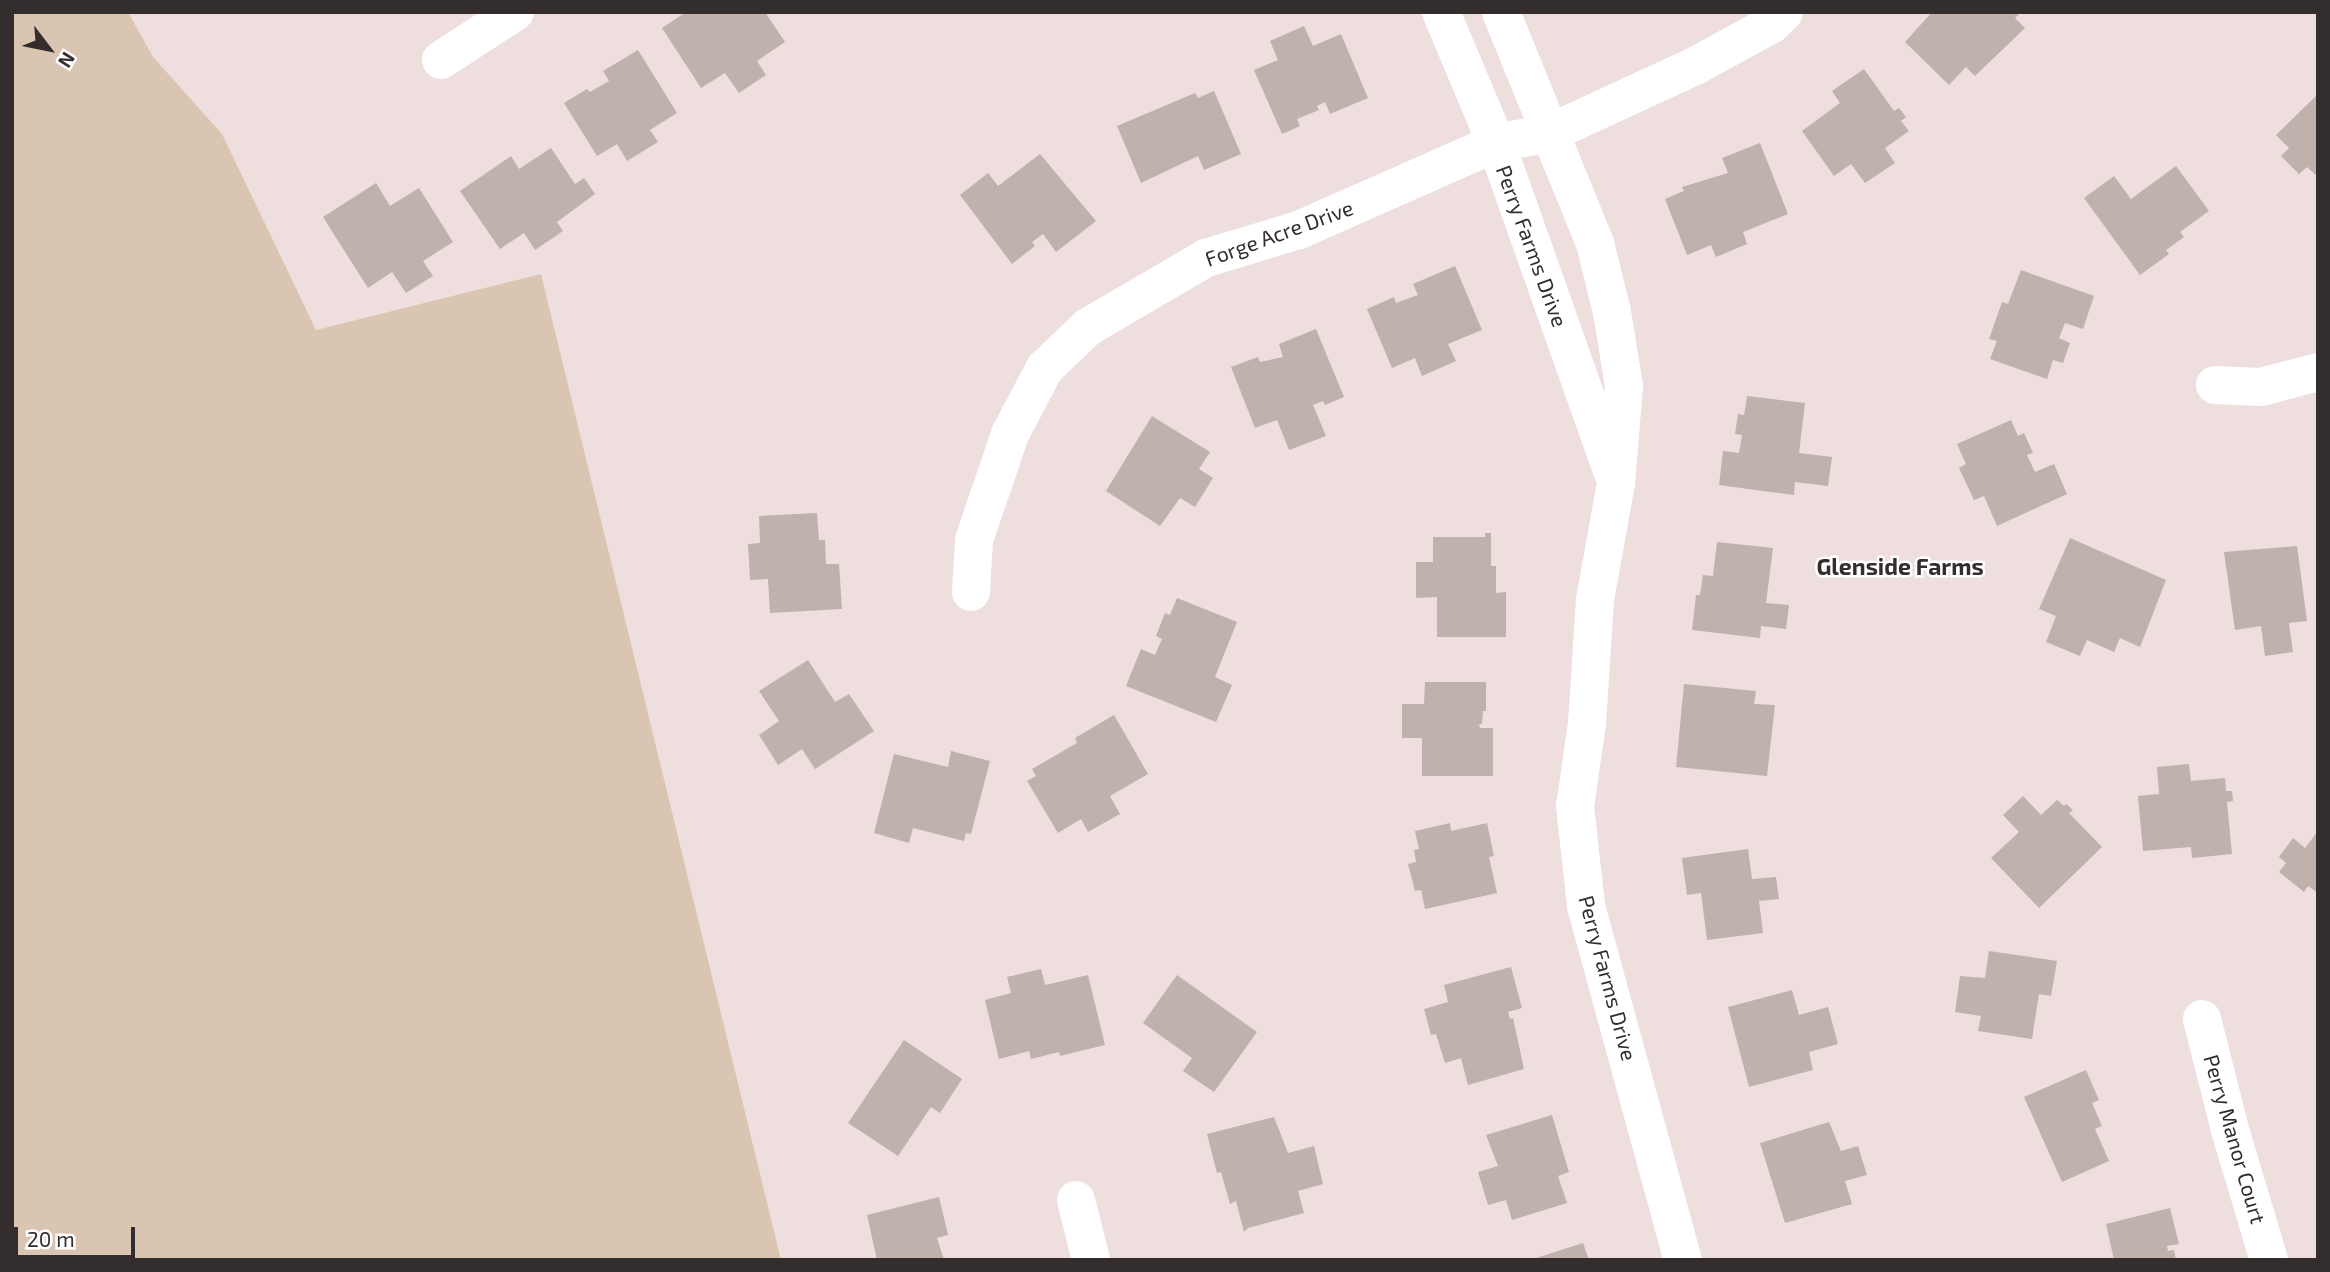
<!DOCTYPE html>
<style>
body{margin:0}
#map{position:relative;width:2330px;height:1272px;overflow:hidden;background:#eedede;font-family:"Exo 2",sans-serif}
div>[style]{position:absolute}
.green>*{inset:0;background:#dac5b3}
.building>*{inset:0;background:#bfb1ac}
.minor>*{height:38px;margin:-19px;padding:0 19px;transform-origin:19px;border-radius:19px;background:#fff}
span{translate:-50% -50%;white-space:nowrap;text-align:center;line-height:1.15;-webkit-text-stroke:5px #fff;paint-order:stroke}
.street-label{font-size:21px;color:#332d2d}
.neighbourhood-label{font-size:23px;color:#332d2d;font-weight:700}
.frame{position:absolute;inset:0;border:14px solid #332d2d;pointer-events:none}
.north{position:absolute;left:14px;top:14px;width:70px;height:70px;-webkit-text-stroke:5px #fff;paint-order:stroke;rotate:122deg;font-size:19px;font-weight:700;line-height:28px;text-align:center;color:#332d2d}
.north::after{content:'';display:block;margin:auto;width:24px;height:32px;background:#332d2d;clip-path:polygon(50% 0,100% 100%,50% 72%,0 100%)}
.scale{position:absolute;left:14px;top:1227px;width:121px;height:32px;box-sizing:border-box;border:4px solid #332d2d;border-top:0;padding-left:9px;font-size:21px;line-height:24px;white-space:nowrap;color:#332d2d;-webkit-text-stroke:5px #fff;paint-order:stroke}
</style>
<div id="map">
<div class="green">
<div style="clip-path:polygon(12px 12px,128px 12px,153px 57px,222px 134px,316px 330px,541px 274px,781px 1260px,12px 1260px)"></div>
</div>
<div class="building">
<div style="clip-path:polygon(686px 12px,765px 12px,785px 42px,757px 61px,766px 75px,739px 93px,725px 73px,701px 88px,662px 28px)"></div>
<div style="clip-path:polygon(1932px 12px,2021px 12px,2015px 18px,2025px 28px,1975px 76px,1966px 67px,1949px 85px,1905px 42px)"></div>
<div style="clip-path:polygon(1304px 26px,1313px 46px,1341px 34px,1368px 98px,1330px 114px,1325px 102px,1317px 106px,1319px 110px,1297px 119px,1300px 126px,1282px 134px,1254px 70px,1278px 60px,1270px 41px)"></div>
<div style="clip-path:polygon(638px 50px,677px 113px,650px 130px,658px 142px,627px 161px,617px 144px,597px 156px,564px 103px,587px 89px,590px 92px,609px 81px,603px 71px)"></div>
<div style="clip-path:polygon(1864px 69px,1894px 111px,1899px 108px,1906px 117px,1901px 121px,1909px 131px,1885px 148px,1895px 163px,1865px 183px,1851px 164px,1834px 176px,1802px 131px,1840px 103px,1832px 91px)"></div>
<div style="clip-path:polygon(1214px 91px,1241px 154px,1204px 170px,1198px 156px,1141px 183px,1117px 126px,1195px 93px,1198px 98px)"></div>
<div style="clip-path:polygon(2318px 94px,2318px 177px,2307px 167px,2299px 174px,2281px 156px,2289px 148px,2276px 135px)"></div>
<div style="clip-path:polygon(1760px 143px,1788px 214px,1743px 232px,1747px 244px,1716px 257px,1711px 245px,1687px 255px,1665px 199px,1684px 191px,1682px 187px,1728px 173px,1722px 158px)"></div>
<div style="clip-path:polygon(551px 148px,575px 184px,584px 178px,595px 194px,557px 222px,563px 231px,535px 250px,524px 233px,500px 249px,460px 191px,511px 156px,519px 169px)"></div>
<div style="clip-path:polygon(1040px 154px,1096px 221px,1056px 252px,1043px 234px,1032px 242px,1035px 246px,1012px 264px,960px 195px,988px 173px,998px 186px)"></div>
<div style="clip-path:polygon(2176px 166px,2209px 211px,2180px 232px,2184px 237px,2166px 250px,2169px 254px,2140px 275px,2084px 198px,2114px 176px,2131px 199px)"></div>
<div style="clip-path:polygon(376px 183px,390px 206px,419px 188px,453px 242px,423px 261px,433px 276px,406px 293px,392px 272px,368px 288px,323px 217px)"></div>
<div style="clip-path:polygon(1455px 266px,1482px 330px,1448px 344px,1456px 361px,1422px 376px,1415px 358px,1392px 368px,1367px 309px,1394px 297px,1396px 303px,1418px 295px,1413px 284px)"></div>
<div style="clip-path:polygon(2021px 270px,2094px 296px,2083px 329px,2065px 323px,2059px 338px,2070px 343px,2063px 363px,2053px 360px,2047px 379px,1990px 359px,1997px 341px,1989px 339px,2002px 302px,2008px 304px)"></div>
<div style="clip-path:polygon(1316px 329px,1344px 397px,1325px 405px,1323px 401px,1313px 405px,1326px 436px,1289px 450px,1277px 420px,1255px 428px,1231px 367px,1258px 357px,1260px 362px,1283px 357px,1279px 344px)"></div>
<div style="clip-path:polygon(1747px 396px,1805px 403px,1799px 453px,1832px 457px,1828px 486px,1795px 482px,1794px 495px,1719px 485px,1723px 451px,1739px 453px,1742px 435px,1735px 434px,1738px 414px,1744px 415px)"></div>
<div style="clip-path:polygon(1152px 416px,1210px 452px,1199px 469px,1213px 478px,1195px 507px,1180px 498px,1160px 526px,1106px 491px)"></div>
<div style="clip-path:polygon(2011px 420px,2018px 436px,2024px 433px,2033px 453px,2027px 455px,2035px 472px,2054px 464px,2067px 494px,1997px 526px,1984px 496px,1974px 500px,1959px 468px,1966px 464px,1957px 444px)"></div>
<div style="clip-path:polygon(817px 513px,819px 540px,825px 540px,826px 564px,839px 564px,842px 609px,770px 613px,768px 579px,750px 580px,748px 544px,760px 543px,759px 516px)"></div>
<div style="clip-path:polygon(1485px 533px,1491px 533px,1491px 566px,1496px 566px,1496px 593px,1506px 592px,1506px 637px,1437px 637px,1437px 597px,1416px 598px,1416px 562px,1433px 562px,1433px 537px,1485px 537px)"></div>
<div style="clip-path:polygon(2070px 538px,2166px 580px,2140px 647px,2120px 638px,2114px 652px,2087px 640px,2080px 656px,2046px 642px,2056px 616px,2039px 609px)"></div>
<div style="clip-path:polygon(1717px 542px,1773px 548px,1766px 603px,1789px 605px,1786px 629px,1761px 626px,1760px 638px,1692px 630px,1696px 595px,1700px 595px,1703px 575px,1713px 576px)"></div>
<div style="clip-path:polygon(2297px 546px,2307px 621px,2289px 623px,2293px 652px,2265px 656px,2261px 626px,2235px 630px,2224px 552px)"></div>
<div style="clip-path:polygon(1177px 598px,1237px 622px,1215px 677px,1232px 685px,1216px 722px,1126px 686px,1141px 649px,1155px 655px,1162px 639px,1156px 636px,1165px 613px,1170px 615px)"></div>
<div style="clip-path:polygon(808px 660px,835px 702px,849px 694px,874px 731px,815px 769px,802px 749px,778px 765px,759px 735px,779px 721px,759px 691px)"></div>
<div style="clip-path:polygon(1425px 682px,1486px 682px,1486px 711px,1483px 711px,1482px 724px,1479px 724px,1480px 728px,1493px 728px,1493px 776px,1422px 776px,1422px 738px,1402px 738px,1402px 704px,1424px 704px)"></div>
<div style="clip-path:polygon(1684px 684px,1756px 691px,1754px 704px,1775px 705px,1767px 776px,1676px 767px)"></div>
<div style="clip-path:polygon(1114px 715px,1148px 774px,1110px 796px,1120px 814px,1088px 832px,1081px 819px,1058px 833px,1027px 781px,1036px 776px,1032px 769px,1077px 743px,1075px 738px)"></div>
<div style="clip-path:polygon(951px 751px,990px 761px,971px 834px,966px 833px,964px 841px,913px 828px,909px 843px,874px 833px,894px 754px,948px 767px)"></div>
<div style="clip-path:polygon(2189px 764px,2191px 781px,2225px 778px,2226px 791px,2232px 791px,2233px 801px,2227px 802px,2232px 854px,2192px 858px,2191px 847px,2143px 851px,2138px 796px,2159px 794px,2157px 767px)"></div>
<div style="clip-path:polygon(2023px 796px,2041px 815px,2057px 800px,2064px 806px,2066px 804px,2073px 810px,2069px 813px,2102px 847px,2039px 908px,1991px 858px,2019px 832px,2003px 815px)"></div>
<div style="clip-path:polygon(1450px 823px,1451px 831px,1487px 823px,1494px 856px,1489px 857px,1497px 893px,1425px 909px,1421px 890px,1415px 891px,1408px 864px,1416px 862px,1414px 850px,1419px 849px,1415px 831px)"></div>
<div style="clip-path:polygon(2318px 831px,2318px 893px,2308px 886px,2304px 892px,2279px 872px,2286px 863px,2279px 857px,2293px 838px,2305px 848px)"></div>
<div style="clip-path:polygon(1748px 849px,1752px 879px,1776px 877px,1779px 899px,1759px 901px,1763px 933px,1707px 940px,1701px 893px,1687px 895px,1682px 858px)"></div>
<div style="clip-path:polygon(1989px 951px,2057px 961px,2051px 996px,2039px 994px,2032px 1039px,1978px 1031px,1981px 1016px,1955px 1012px,1960px 976px,1985px 978px)"></div>
<div style="clip-path:polygon(1511px 967px,1522px 1008px,1508px 1012px,1510px 1019px,1513px 1018px,1524px 1069px,1468px 1085px,1461px 1058px,1445px 1063px,1436px 1034px,1431px 1035px,1424px 1009px,1448px 1002px,1444px 985px)"></div>
<div style="clip-path:polygon(1041px 969px,1045px 985px,1088px 975px,1105px 1045px,1060px 1056px,1059px 1052px,1031px 1059px,1029px 1051px,999px 1059px,985px 1000px,1011px 993px,1007px 977px)"></div>
<div style="clip-path:polygon(1177px 975px,1257px 1032px,1214px 1092px,1183px 1071px,1192px 1058px,1143px 1023px)"></div>
<div style="clip-path:polygon(1792px 990px,1799px 1015px,1828px 1007px,1838px 1044px,1809px 1052px,1813px 1070px,1749px 1087px,1728px 1007px)"></div>
<div style="clip-path:polygon(904px 1040px,962px 1079px,940px 1113px,931px 1107px,898px 1156px,848px 1123px)"></div>
<div style="clip-path:polygon(2086px 1070px,2099px 1100px,2092px 1103px,2102px 1126px,2095px 1129px,2109px 1161px,2062px 1182px,2024px 1097px)"></div>
<div style="clip-path:polygon(1552px 1115px,1569px 1172px,1558px 1176px,1567px 1203px,1512px 1220px,1506px 1200px,1488px 1205px,1478px 1172px,1498px 1166px,1486px 1135px)"></div>
<div style="clip-path:polygon(1274px 1117px,1288px 1153px,1314px 1146px,1323px 1184px,1298px 1191px,1304px 1213px,1248px 1228px,1244px 1232px,1236px 1201px,1230px 1204px,1221px 1172px,1217px 1173px,1207px 1134px)"></div>
<div style="clip-path:polygon(1829px 1122px,1841px 1151px,1858px 1146px,1867px 1175px,1845px 1181px,1852px 1204px,1785px 1223px,1760px 1143px)"></div>
<div style="clip-path:polygon(939px 1197px,948px 1235px,937px 1238px,944px 1260px,877px 1260px,867px 1215px)"></div>
<div style="clip-path:polygon(2170px 1208px,2179px 1244px,2167px 1246px,2168px 1251px,2174px 1250px,2176px 1260px,2114px 1260px,2106px 1224px)"></div>
<div style="clip-path:polygon(1583px 1243px,1589px 1260px,1534px 1260px,1533px 1259px)"></div>
</div>
<div class="minor">
<div style="left:1441px;top:12px;width:142px;rotate:67.2deg"></div>
<div style="left:1496px;top:143px;width:348px;rotate:70.5deg"></div>
<div style="left:1501px;top:12px;width:249px;rotate:67.9deg"></div>
<div style="left:1595px;top:243px;width:71px;rotate:76.2deg"></div>
<div style="left:1612px;top:312px;width:75px;rotate:80.8deg"></div>
<div style="left:1624px;top:386px;width:97px;rotate:94.7deg"></div>
<div style="left:1616px;top:483px;width:119px;rotate:100.2deg"></div>
<div style="left:1595px;top:600px;width:124px;rotate:93.7deg"></div>
<div style="left:1587px;top:724px;width:83px;rotate:98.3deg"></div>
<div style="left:1575px;top:806px;width:101px;rotate:83.7deg"></div>
<div style="left:1586px;top:906px;width:367px;rotate:74.7deg"></div>
<div style="left:441px;top:60px;width:88px;rotate:-33deg"></div>
<div style="left:2215px;top:385px;width:46px;rotate:2.5deg"></div>
<div style="left:2261px;top:387px;width:59px;rotate:-14.7deg"></div>
<div style="left:971px;top:592px;width:52px;rotate:-86.7deg"></div>
<div style="left:974px;top:540px;width:112px;rotate:-71.2deg"></div>
<div style="left:1010px;top:434px;width:75px;rotate:-62.1deg"></div>
<div style="left:1045px;top:368px;width:59px;rotate:-43.6deg"></div>
<div style="left:1088px;top:327px;width:137px;rotate:-30.3deg"></div>
<div style="left:1206px;top:258px;width:97px;rotate:-16.8deg"></div>
<div style="left:1299px;top:230px;width:215px;rotate:-23.8deg"></div>
<div style="left:1496px;top:143px;width:55px;rotate:-10.5deg"></div>
<div style="left:1550px;top:133px;width:162px;rotate:-24.8deg"></div>
<div style="left:1697px;top:65px;width:85px;rotate:-28.7deg"></div>
<div style="left:1772px;top:24px;width:17px;rotate:-45deg"></div>
<div style="left:2202px;top:1019px;width:114px;rotate:75.8deg"></div>
<div style="left:2230px;top:1130px;width:136px;rotate:73.3deg"></div>
<div style="left:1076px;top:1200px;width:62px;rotate:76deg"></div>
</div>
<div class="street-label">
<span style="left:1279px;top:233px;rotate:-20deg">Forge Acre Drive</span>
<span style="left:1532px;top:246px;rotate:70deg">Perry Farms Drive</span>
<span style="left:1608px;top:978px;rotate:75deg">Perry Farms Drive</span>
<span style="left:2235px;top:1139px;rotate:74deg">Perry Manor Court</span>
</div>
<div class="neighbourhood-label">
<span style="left:1900px;top:566px">Glenside Farms</span>
</div>
<div class="frame"></div>
<div class="north">N</div>
<div class="scale">20 m</div>
</div>
